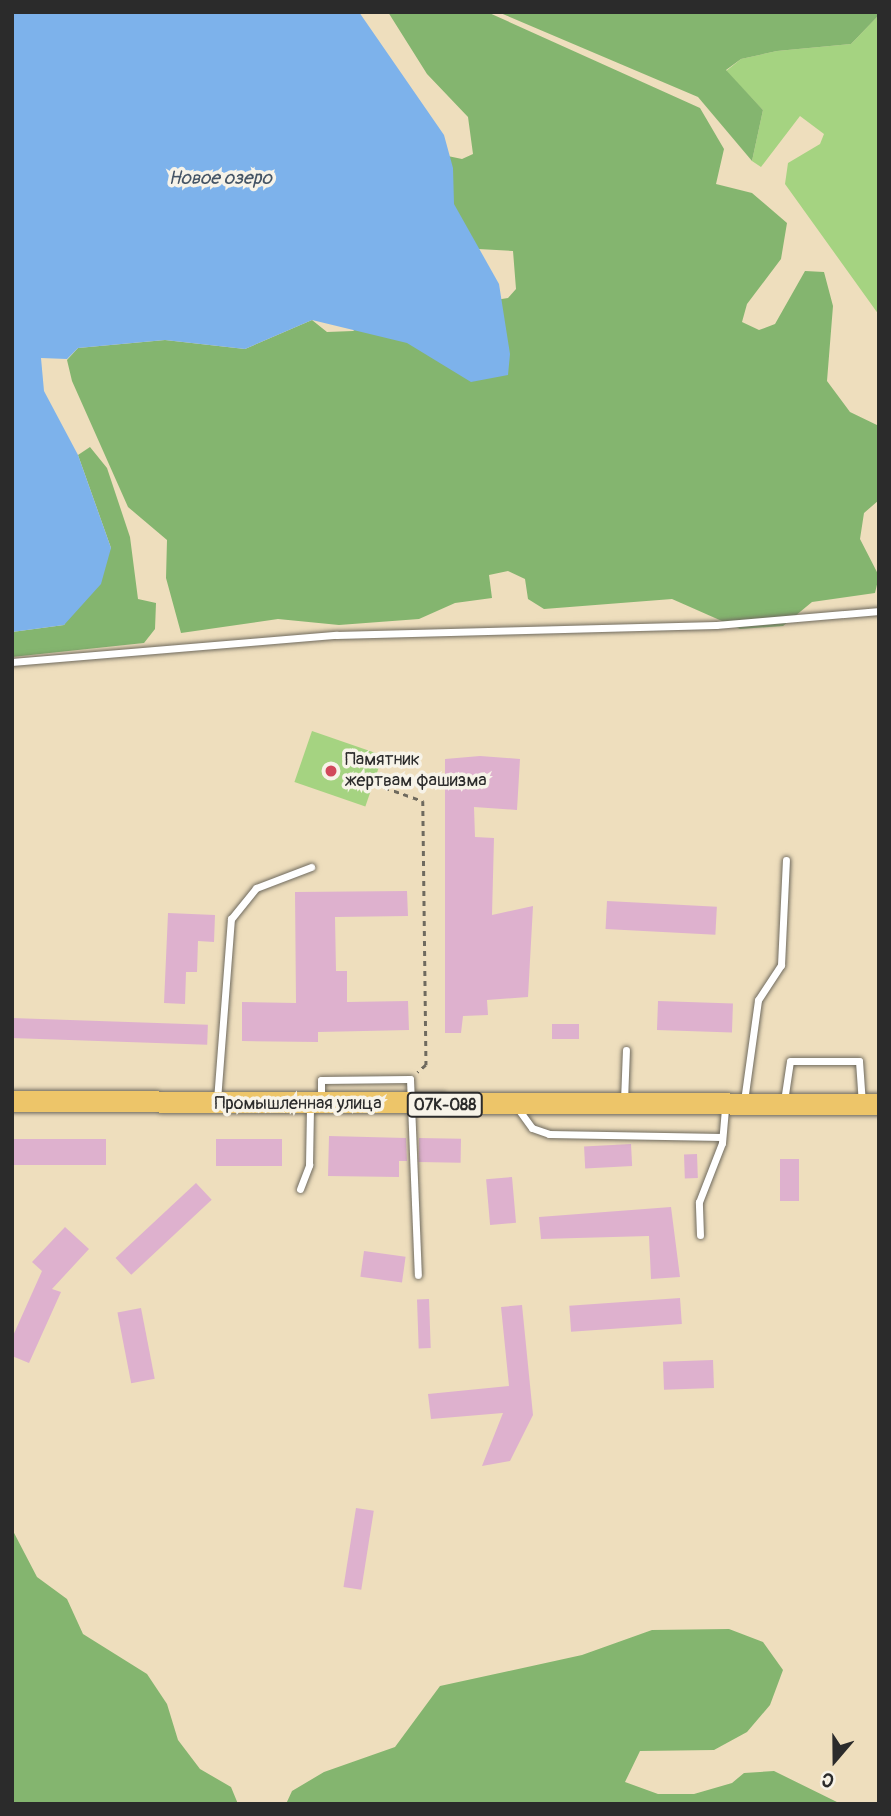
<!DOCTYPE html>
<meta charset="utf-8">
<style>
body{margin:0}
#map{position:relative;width:891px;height:1816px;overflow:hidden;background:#eedebd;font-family:Pangolin,sans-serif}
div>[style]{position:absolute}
.green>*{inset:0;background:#a5d381;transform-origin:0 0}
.forest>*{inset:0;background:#84b56f}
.water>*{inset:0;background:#7db2eb}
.building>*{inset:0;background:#deb1ce;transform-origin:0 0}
.path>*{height:2.5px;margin-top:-1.25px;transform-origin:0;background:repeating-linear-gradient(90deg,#6f6a5e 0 5px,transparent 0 10px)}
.roads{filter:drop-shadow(0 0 2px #6f6a5e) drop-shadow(0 0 2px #6f6a5e)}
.lane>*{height:7px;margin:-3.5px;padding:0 3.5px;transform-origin:3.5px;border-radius:3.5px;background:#fff}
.primary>*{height:21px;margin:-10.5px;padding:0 10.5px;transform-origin:10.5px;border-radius:10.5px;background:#edc569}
.dots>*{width:19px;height:19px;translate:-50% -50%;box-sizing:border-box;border:4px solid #f7f3e8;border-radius:50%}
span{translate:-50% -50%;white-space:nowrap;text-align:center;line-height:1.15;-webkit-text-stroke:7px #f7f3e8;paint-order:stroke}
.shield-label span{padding:2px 5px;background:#f7f3e8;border:2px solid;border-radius:5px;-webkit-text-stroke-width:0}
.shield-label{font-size:16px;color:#2b2b2b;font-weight:700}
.poi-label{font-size:18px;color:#2b2b2b}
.left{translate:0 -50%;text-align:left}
.street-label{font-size:18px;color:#2b2b2b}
.water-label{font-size:19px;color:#445465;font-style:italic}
.frame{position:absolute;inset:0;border:14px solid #2b2b2b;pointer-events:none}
.north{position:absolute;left:800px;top:1725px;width:70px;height:70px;-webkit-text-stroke:5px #f7f3e8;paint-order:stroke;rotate:200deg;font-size:19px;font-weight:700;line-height:28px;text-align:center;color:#2b2b2b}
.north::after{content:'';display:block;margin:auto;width:24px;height:32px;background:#2b2b2b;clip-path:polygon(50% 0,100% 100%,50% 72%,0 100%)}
</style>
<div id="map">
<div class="green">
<div style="clip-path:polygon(879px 15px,879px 315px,785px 184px,788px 163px,820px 144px,824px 134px,800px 116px,761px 167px,752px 161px,763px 110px,726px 71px,741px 59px,777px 51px,851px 44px)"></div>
<div style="left:312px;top:731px;width:75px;height:54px;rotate:19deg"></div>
</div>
<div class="forest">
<div style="clip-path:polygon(388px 12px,487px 12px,700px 108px,724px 149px,716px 184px,752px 193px,787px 223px,781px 259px,747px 304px,742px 322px,759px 330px,775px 324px,805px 271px,824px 272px,833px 306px,827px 381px,850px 412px,879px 426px,879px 500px,864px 513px,860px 539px,879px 576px,875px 593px,812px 602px,783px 626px,740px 629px,672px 599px,544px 609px,528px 599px,525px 579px,508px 571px,489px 575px,492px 598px,455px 603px,419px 619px,339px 625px,278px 619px,181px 633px,166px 578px,167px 540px,128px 507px,72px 381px,67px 360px,78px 348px,165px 340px,245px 349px,312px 320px,327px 332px,353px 331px,370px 320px,508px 298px,516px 289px,513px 251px,442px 247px,405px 147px,462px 159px,473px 154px,468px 117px,427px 74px)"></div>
<div style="clip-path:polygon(498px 12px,879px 12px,879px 15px,851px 44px,777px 51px,741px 59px,726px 70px,763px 110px,752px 161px,698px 97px)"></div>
<div style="clip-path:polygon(90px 447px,107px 468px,130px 537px,138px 599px,156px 603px,155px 629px,144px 643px,12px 657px,12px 632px,64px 625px,111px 548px,78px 455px)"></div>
<div style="clip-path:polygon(12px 1529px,37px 1577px,67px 1599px,83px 1634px,147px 1674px,167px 1704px,178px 1740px,200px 1769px,231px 1787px,238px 1804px,12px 1804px)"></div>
<div style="clip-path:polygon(729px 1629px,763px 1642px,783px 1670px,770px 1705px,747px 1732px,714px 1750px,640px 1751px,625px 1782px,658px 1794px,694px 1794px,732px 1783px,744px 1773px,774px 1771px,841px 1804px,286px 1804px,292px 1791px,324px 1772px,395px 1747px,440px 1686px,582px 1655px,652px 1630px)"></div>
</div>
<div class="water">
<div style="clip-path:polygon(12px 12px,359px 12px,444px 135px,453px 168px,454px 204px,499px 284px,510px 354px,508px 375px,471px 382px,407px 343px,312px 320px,245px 349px,165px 340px,78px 348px,67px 359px,41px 358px,44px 391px,78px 455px,111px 548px,101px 584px,64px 625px,12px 632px)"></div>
</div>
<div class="building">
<div style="clip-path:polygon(480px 756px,520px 759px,517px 810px,474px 807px,475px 837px,494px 838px,492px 915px,533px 906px,528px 997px,487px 1000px,488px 1015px,463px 1016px,461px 1033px,445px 1033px,445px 759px)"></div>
<div style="clip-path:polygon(407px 891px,408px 916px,335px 917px,336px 971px,347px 971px,347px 1002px,408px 1001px,409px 1030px,318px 1032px,318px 1042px,242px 1041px,242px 1002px,296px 1003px,295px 892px)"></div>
<div style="left:607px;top:901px;width:110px;height:28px;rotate:3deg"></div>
<div style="clip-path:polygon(168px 913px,215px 915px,214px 942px,198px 941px,197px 972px,186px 972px,185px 1004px,164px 1003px)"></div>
<div style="left:658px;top:1001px;width:75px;height:29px;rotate:2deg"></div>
<div style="left:12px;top:1018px;width:196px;height:20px;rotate:2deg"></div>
<div style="left:552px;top:1024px;width:27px;height:15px"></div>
<div style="clip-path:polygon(329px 1136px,406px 1138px,407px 1161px,399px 1161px,399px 1177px,328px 1176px)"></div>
<div style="left:419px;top:1138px;width:42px;height:24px;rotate:1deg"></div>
<div style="left:106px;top:1139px;width:26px;height:93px;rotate:90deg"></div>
<div style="left:216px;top:1139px;width:66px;height:27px"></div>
<div style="left:631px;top:1144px;width:22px;height:47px;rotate:87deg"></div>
<div style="left:697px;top:1154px;width:24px;height:13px;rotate:88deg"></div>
<div style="left:780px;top:1159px;width:19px;height:42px"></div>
<div style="left:512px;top:1177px;width:46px;height:26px;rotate:85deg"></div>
<div style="left:196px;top:1183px;width:23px;height:110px;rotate:47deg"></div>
<div style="clip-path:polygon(671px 1207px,680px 1277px,651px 1279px,649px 1236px,541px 1239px,539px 1217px)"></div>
<div style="clip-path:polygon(65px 1227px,89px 1249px,52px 1289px,61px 1292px,29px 1363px,12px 1356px,12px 1338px,42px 1271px,32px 1262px)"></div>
<div style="left:364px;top:1251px;width:42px;height:26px;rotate:8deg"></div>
<div style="left:680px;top:1298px;width:26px;height:111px;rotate:86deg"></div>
<div style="left:429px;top:1299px;width:49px;height:12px;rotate:88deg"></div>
<div style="clip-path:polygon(522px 1305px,533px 1415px,510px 1461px,482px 1466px,503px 1413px,431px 1419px,428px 1394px,509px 1386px,501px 1307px)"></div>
<div style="left:141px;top:1308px;width:72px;height:24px;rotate:79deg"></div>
<div style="left:713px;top:1360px;width:28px;height:50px;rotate:88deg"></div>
<div style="left:356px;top:1508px;width:18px;height:80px;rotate:9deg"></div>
</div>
<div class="path">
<div style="left:347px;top:774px;width:81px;rotate:19.6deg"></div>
<div style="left:423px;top:801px;width:264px;rotate:89.3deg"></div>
<div style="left:426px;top:1065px;width:11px;rotate:139deg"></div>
</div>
<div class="roads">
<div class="lane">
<div style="left:12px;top:662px;width:325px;rotate:-4.8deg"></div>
<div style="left:336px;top:635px;width:380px;rotate:-1.5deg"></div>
<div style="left:716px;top:625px;width:164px;rotate:-4.9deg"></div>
<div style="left:321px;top:1098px;width:18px;rotate:-90deg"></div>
<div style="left:321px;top:1080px;width:89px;rotate:-0.6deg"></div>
<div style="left:410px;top:1079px;width:196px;rotate:87.7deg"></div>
<div style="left:217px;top:1100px;width:182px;rotate:-85.6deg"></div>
<div style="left:231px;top:919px;width:40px;rotate:-51deg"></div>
<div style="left:256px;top:888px;width:59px;rotate:-20.9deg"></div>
<div style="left:624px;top:1101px;width:51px;rotate:-87.8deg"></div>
<div style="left:744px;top:1101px;width:102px;rotate:-82.1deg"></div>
<div style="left:758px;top:1000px;width:42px;rotate:-56.7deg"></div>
<div style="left:781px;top:965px;width:105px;rotate:-87.3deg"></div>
<div style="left:784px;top:1101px;width:40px;rotate:-81.5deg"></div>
<div style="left:790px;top:1061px;width:69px"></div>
<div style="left:859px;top:1061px;width:39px;rotate:86deg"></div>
<div style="left:516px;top:1106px;width:27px;rotate:54deg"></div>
<div style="left:532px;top:1128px;width:18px;rotate:19deg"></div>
<div style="left:549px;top:1134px;width:173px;rotate:1deg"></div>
<div style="left:300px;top:1189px;width:26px;rotate:-69deg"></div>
<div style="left:309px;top:1165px;width:60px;rotate:-89deg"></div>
<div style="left:700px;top:1235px;width:33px;rotate:-92deg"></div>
<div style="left:699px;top:1202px;width:63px;rotate:-68.7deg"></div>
<div style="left:722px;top:1143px;width:38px;rotate:-85deg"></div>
</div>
<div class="primary">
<div style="left:12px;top:1101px;width:867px;rotate:0.2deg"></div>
</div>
</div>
<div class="dots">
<div style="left:331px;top:771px;background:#d1495b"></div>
</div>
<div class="shield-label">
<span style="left:445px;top:1105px">07К-088</span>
</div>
<div class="poi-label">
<span class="left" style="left:345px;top:771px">Памятник<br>жертвам фашизма</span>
</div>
<div class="street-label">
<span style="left:298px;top:1104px">Промышленная улица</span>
</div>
<div class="water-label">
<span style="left:220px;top:179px">Новое озеро</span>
</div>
<div class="frame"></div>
<div class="north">С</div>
</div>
